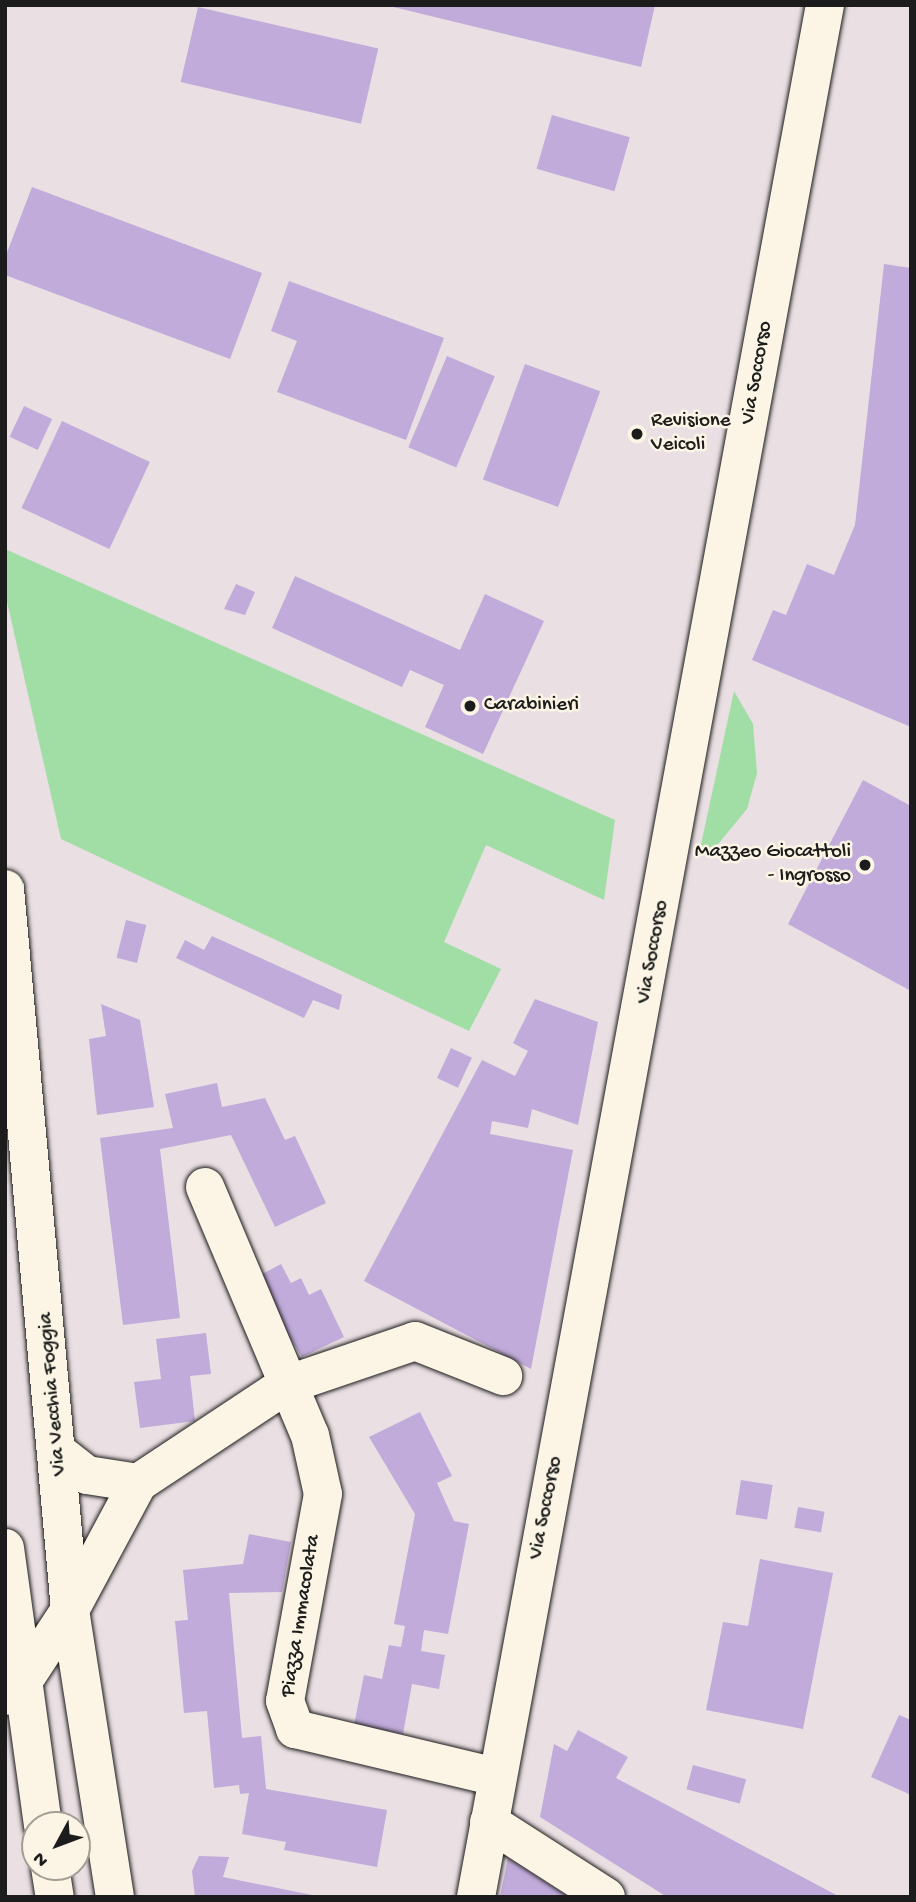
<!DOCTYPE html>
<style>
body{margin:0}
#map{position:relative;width:916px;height:1902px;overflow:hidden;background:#eadfe2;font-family:"Gochi Hand",sans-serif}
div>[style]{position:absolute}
.green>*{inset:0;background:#a0dea6}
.building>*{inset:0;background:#c1abda;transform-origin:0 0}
.roads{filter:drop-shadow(0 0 2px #1c1c1c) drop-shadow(0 0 2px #1c1c1c)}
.minor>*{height:38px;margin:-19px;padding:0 19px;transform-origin:19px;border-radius:19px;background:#fcf5e5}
.major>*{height:38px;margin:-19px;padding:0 19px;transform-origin:19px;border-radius:19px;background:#fcf5e5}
.dots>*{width:19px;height:19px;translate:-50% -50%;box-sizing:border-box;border:4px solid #fcf5e5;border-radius:50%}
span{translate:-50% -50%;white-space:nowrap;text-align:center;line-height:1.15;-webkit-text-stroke:5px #fcf5e5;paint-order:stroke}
.street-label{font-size:21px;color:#1c1c1c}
.poi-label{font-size:21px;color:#1c1c1c}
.left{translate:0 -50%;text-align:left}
.right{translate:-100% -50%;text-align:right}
.frame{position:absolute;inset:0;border:7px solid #1c1c1c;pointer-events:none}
.north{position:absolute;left:21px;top:1811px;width:70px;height:70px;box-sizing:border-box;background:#fcf5e5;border:2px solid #a29e95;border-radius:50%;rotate:229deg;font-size:19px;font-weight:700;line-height:28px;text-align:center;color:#1c1c1c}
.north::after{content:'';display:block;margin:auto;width:24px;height:32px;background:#1c1c1c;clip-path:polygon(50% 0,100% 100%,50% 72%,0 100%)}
</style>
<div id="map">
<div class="green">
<div style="clip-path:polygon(5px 549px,615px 820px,604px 900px,486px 845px,444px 942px,501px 969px,469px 1031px,61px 839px,5px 593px)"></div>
<div style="clip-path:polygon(734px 691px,753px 724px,757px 773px,747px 809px,714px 849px,699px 854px)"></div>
</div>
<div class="building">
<div style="clip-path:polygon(385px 5px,655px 5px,641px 67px)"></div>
<div style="left:198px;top:7px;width:185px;height:77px;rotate:13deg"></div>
<div style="left:552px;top:115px;width:81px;height:56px;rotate:16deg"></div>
<div style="clip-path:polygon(32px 187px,262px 273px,230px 359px,5px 275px,5px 258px)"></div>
<div style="clip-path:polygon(884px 264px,911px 268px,911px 727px,752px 660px,773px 610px,786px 615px,807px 564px,834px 575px,855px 525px)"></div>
<div style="clip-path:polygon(289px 281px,444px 338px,406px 440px,277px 392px,297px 341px,271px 331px)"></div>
<div style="left:447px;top:356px;width:52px;height:99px;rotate:23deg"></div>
<div style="left:525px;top:364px;width:80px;height:123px;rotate:20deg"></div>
<div style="left:24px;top:406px;width:31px;height:34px;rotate:25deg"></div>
<div style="left:62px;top:421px;width:97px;height:96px;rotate:25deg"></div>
<div style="clip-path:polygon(295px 576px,460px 650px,485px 594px,544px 621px,483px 754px,425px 727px,444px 685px,410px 670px,402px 687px,272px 628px)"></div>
<div style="clip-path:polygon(236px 584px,255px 592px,245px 615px,224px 609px)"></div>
<div style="clip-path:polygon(863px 780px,911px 806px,911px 991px,788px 924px)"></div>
<div style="left:126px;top:920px;width:21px;height:39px;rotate:14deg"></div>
<div style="clip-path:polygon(212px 936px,342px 995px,339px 1010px,313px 1000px,304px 1018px,176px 958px,185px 940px,204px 950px)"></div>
<div style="clip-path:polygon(535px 999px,598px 1022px,578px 1125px,532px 1109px,528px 1128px,492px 1121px,490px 1134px,573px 1150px,531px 1369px,364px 1281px,482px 1060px,515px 1076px,528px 1051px,513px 1043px)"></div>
<div style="clip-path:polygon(101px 1004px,140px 1020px,154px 1107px,97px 1115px,89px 1039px,106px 1036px)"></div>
<div style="left:451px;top:1048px;width:23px;height:33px;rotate:25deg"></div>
<div style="clip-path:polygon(217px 1083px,222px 1107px,265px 1098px,285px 1140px,295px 1136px,326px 1203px,275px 1227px,231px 1135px,160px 1149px,180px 1318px,123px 1325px,100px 1138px,173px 1128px,165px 1094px)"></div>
<div style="clip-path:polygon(281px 1264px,291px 1283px,301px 1278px,309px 1295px,321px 1289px,344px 1337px,302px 1357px,253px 1279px)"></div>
<div style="clip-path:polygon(206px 1333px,211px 1374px,190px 1376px,195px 1421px,140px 1428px,134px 1382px,161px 1379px,156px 1339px)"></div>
<div style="clip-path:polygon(420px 1412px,452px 1476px,437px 1483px,454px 1521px,469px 1524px,448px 1634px,424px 1630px,421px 1651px,445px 1655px,439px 1689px,412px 1684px,403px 1734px,354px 1725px,364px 1675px,382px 1679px,389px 1645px,401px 1647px,405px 1626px,394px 1624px,415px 1514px,369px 1437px)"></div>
<div style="left:741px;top:1480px;width:32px;height:35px;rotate:9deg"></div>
<div style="left:798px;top:1507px;width:27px;height:21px;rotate:10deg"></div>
<div style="clip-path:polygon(249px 1534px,291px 1542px,282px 1592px,229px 1593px,242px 1738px,261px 1736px,266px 1789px,387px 1810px,377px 1867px,284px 1850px,286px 1842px,242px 1834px,249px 1793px,240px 1794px,239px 1785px,214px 1788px,207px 1711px,184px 1713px,175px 1621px,188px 1620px,183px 1570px,243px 1564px)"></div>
<div style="clip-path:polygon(760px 1559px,833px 1573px,803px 1729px,706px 1710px,723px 1622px,748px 1626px)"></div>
<div style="clip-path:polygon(899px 1715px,911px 1720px,911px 1795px,871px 1777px)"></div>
<div style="clip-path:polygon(578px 1730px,628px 1757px,616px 1778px,840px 1897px,667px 1897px,540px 1817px,554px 1744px,567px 1751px)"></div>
<div style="left:693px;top:1765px;width:55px;height:25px;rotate:15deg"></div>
<div style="clip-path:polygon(199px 1856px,229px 1857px,223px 1877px,322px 1897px,195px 1897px,192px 1871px)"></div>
<div style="clip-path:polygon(508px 1858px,569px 1897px,500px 1897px)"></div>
</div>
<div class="roads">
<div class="minor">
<div style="left:5px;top:889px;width:724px;rotate:84.85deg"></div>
<div style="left:70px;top:1610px;width:291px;rotate:81.1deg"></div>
<div style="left:205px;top:1187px;width:269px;rotate:67.1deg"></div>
<div style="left:310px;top:1435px;width:60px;rotate:77.6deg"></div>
<div style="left:323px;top:1494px;width:210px;rotate:100.4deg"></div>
<div style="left:285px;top:1701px;width:30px;rotate:70deg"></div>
<div style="left:295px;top:1729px;width:207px;rotate:13.4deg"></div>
<div style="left:60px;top:1454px;width:34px;rotate:38deg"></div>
<div style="left:87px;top:1475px;width:52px;rotate:8.9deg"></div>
<div style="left:5px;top:1548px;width:280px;rotate:82.2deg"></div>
<div style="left:5px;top:1696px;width:18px;rotate:-34deg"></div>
<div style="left:20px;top:1686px;width:91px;rotate:-56.7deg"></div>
<div style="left:70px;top:1610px;width:144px;rotate:-61.8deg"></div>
<div style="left:138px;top:1483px;width:178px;rotate:-33.5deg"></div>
<div style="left:286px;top:1385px;width:136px;rotate:-18.8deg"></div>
<div style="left:415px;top:1341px;width:95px;rotate:21.7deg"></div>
<div style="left:489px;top:1822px;width:139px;rotate:32.7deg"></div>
<div style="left:50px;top:1867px;width:30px;rotate:81deg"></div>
</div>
<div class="major">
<div style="left:476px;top:1897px;width:1924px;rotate:-79.55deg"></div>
</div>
</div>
<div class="dots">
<div style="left:637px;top:434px;background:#1c1c1c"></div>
<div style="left:470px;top:706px;background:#1c1c1c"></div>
<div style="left:865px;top:865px;background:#1c1c1c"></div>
</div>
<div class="street-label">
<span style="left:758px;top:373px;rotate:-80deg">Via Soccorso</span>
<span style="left:654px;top:952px;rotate:-80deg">Via Soccorso</span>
<span style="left:54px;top:1394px;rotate:-95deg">Via Vecchia Foggia</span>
<span style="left:547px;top:1508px;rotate:-79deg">Via Soccorso</span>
<span style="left:302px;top:1616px;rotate:-81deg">Piazza Immacolata</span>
</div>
<div class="poi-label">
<span class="left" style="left:651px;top:434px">Revisione<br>Veicoli</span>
<span class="left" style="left:484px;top:706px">Carabinieri</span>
<span class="right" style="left:851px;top:865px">Mazzeo Giocattoli<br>- Ingrosso</span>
</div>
<div class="frame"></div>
<div class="north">N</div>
</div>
